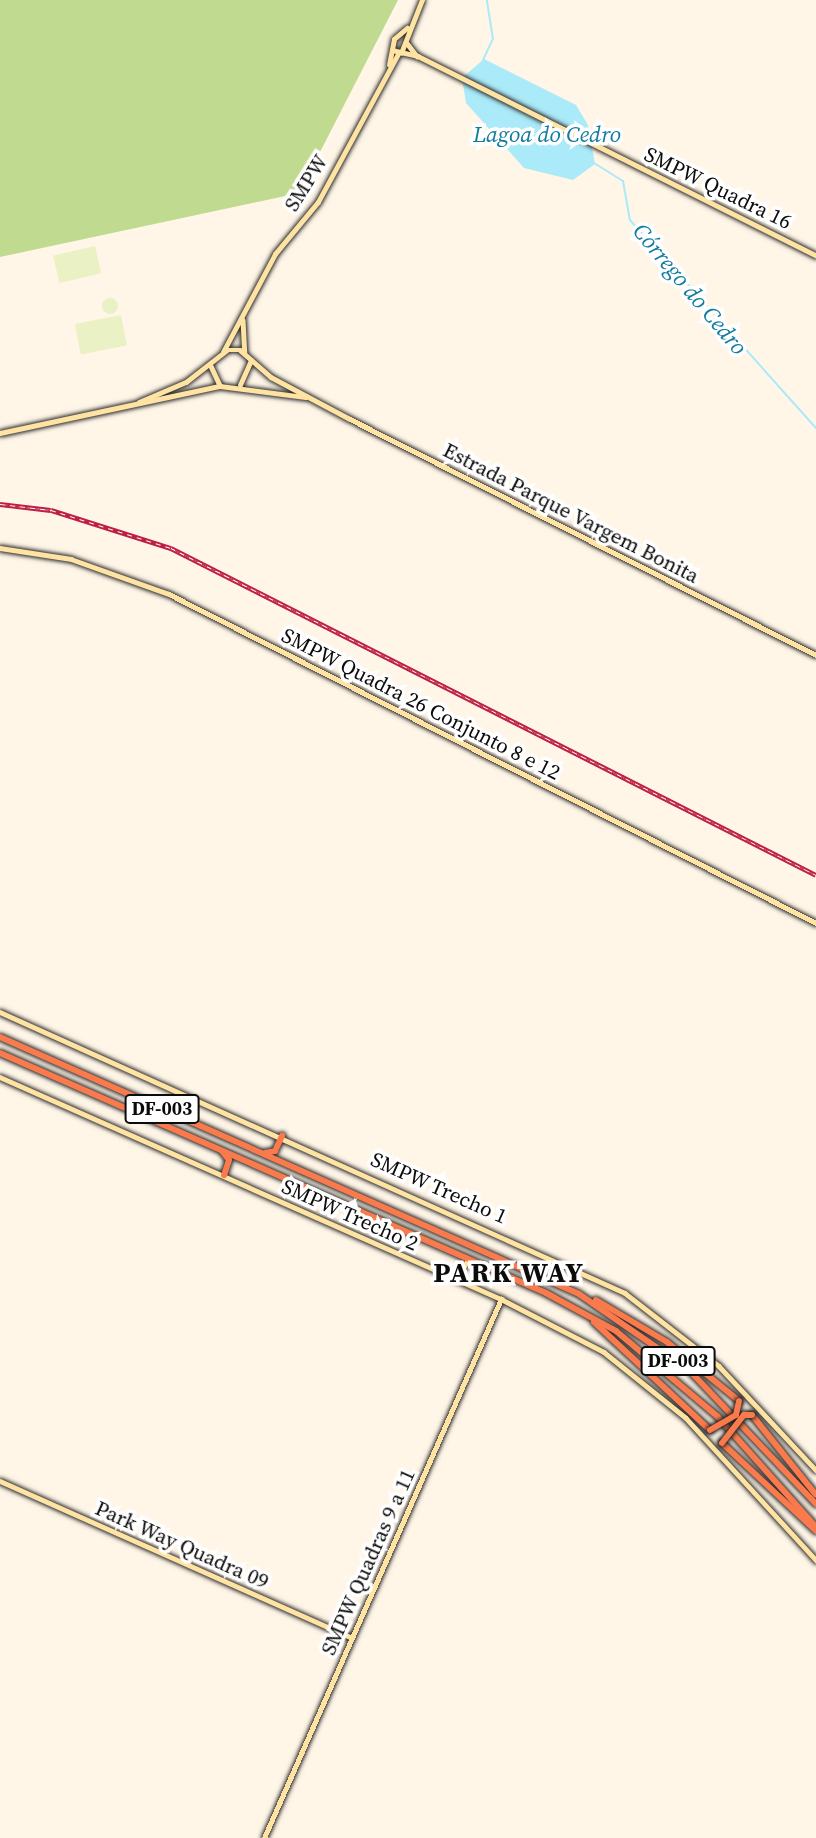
<!DOCTYPE html>
<meta charset="utf-8">
<style>
body{margin:0}
#map{position:relative;width:816px;height:1838px;overflow:hidden;background:#fff6e8;font-family:"Source Serif 4",serif}
div>[style]{position:absolute}
.forest>*{inset:0;background:#c0db90}
.pitch>*{inset:0;background:#eaf1c4;transform-origin:0 0}
.round{border-radius:50%}
.water>*{inset:0;background:#abeaf8}
.stream>*{height:2px;margin:-1px;padding:0 1px;transform-origin:1px;border-radius:1px;background:#abeaf8}
.roads{filter:drop-shadow(0 0 2px #2d2d2d) drop-shadow(0 0 2px #2d2d2d)}
.secondary>*{height:4.5px;margin:-2.25px;padding:0 2.25px;transform-origin:2.25px;border-radius:2.25px;background:#ffe3a3}
.highway>*{height:6px;margin:-3px;padding:0 3px;transform-origin:3px;border-radius:3px;background:#f97a4c}
.rail>*{height:4.5px;margin-top:-2.25px;transform-origin:0;background:repeating-linear-gradient(90deg,#fff 0 5px,#be1f45 0 10px);box-sizing:border-box;border-block:2px solid #be1f45}
.bridges{filter:drop-shadow(0 0 2px #1c1c1c) drop-shadow(0 0 2px #1c1c1c)}
.highway-bridge>*{height:6px;margin:-3px;padding:0 3px;transform-origin:3px;border-radius:3px;background:#f97a4c}
span{translate:-50% -50%;white-space:nowrap;text-align:center;line-height:1.15;-webkit-text-stroke:7px #fff;paint-order:stroke}
.shield-label span{padding:2px 5px;background:#fff;border:2px solid;border-radius:5px;-webkit-text-stroke-width:0}
.shield-label{font-size:19px;color:#0b0b0b;font-weight:700}
.street-label{font-size:21px;color:#0b0b0b}
.water-label{font-size:23px;color:#117c9f;font-style:italic}
.district-label{font-size:28px;color:#0b0b0b;font-weight:700;letter-spacing:2px}
</style>
<div id="map">
<div class="forest">
<div style="clip-path:polygon(0 0,398px 0,299px 193px,0 257px)"></div>
</div>
<div class="pitch">
<div style="left:95px;top:246px;width:28px;height:43px;rotate:77deg"></div>
<div class="round" style="left:102px;top:298px;width:16px;height:16px"></div>
<div style="left:121px;top:315px;width:31px;height:47px;rotate:79deg"></div>
</div>
<div class="water">
<div style="clip-path:polygon(484px 59px,576px 105px,588px 125px,595px 164px,573px 180px,524px 168px,466px 103px,462px 78px)"></div>
</div>
<div class="stream">
<div style="left:483px;top:60px;width:23px;rotate:-65deg"></div>
<div style="left:493px;top:39px;width:39px;rotate:-99deg"></div>
<div style="left:594px;top:163px;width:34px;rotate:32deg"></div>
<div style="left:623px;top:181px;width:40px;rotate:80deg"></div>
<div style="left:630px;top:220px;width:279px;rotate:48.2deg"></div>
</div>
<div class="roads">
<div class="secondary">
<div style="left:406px;top:42px;width:18px;rotate:52deg"></div>
<div style="left:392px;top:50px;width:27px;rotate:13deg"></div>
<div style="left:418px;top:56px;width:445px;rotate:26.6deg"></div>
<div style="left:401px;top:53px;width:57px;rotate:-68.4deg"></div>
<div style="left:389px;top:65px;width:26px;rotate:-79deg"></div>
<div style="left:394px;top:39px;width:17px;rotate:-40deg"></div>
<div style="left:243px;top:320px;width:33px;rotate:87deg"></div>
<div style="left:223px;top:352px;width:111px;rotate:-62deg"></div>
<div style="left:275px;top:254px;width:67px;rotate:-50.4deg"></div>
<div style="left:318px;top:202px;width:168px;rotate:-61.6deg"></div>
<div style="left:211px;top:366px;width:21px;rotate:65deg"></div>
<div style="left:240px;top:385px;width:27px;rotate:-66deg"></div>
<div style="left:139px;top:402px;width:51px;rotate:-23.1deg"></div>
<div style="left:186px;top:382px;width:52px;rotate:-38deg"></div>
<div style="left:227px;top:350px;width:13px"></div>
<div style="left:240px;top:350px;width:41px;rotate:41.1deg"></div>
<div style="left:271px;top:377px;width:89px;rotate:28deg"></div>
<div style="left:350px;top:419px;width:522px;rotate:26.86deg"></div>
<div style="left:0;top:433px;width:225px;rotate:-12.1deg"></div>
<div style="left:220px;top:386px;width:86px;rotate:7.4deg"></div>
<div style="left:0;top:548px;width:72px;rotate:8.8deg"></div>
<div style="left:71px;top:559px;width:104px;rotate:19.7deg"></div>
<div style="left:169px;top:594px;width:726px;rotate:26.95deg"></div>
<div style="left:0;top:1012px;width:685px;rotate:24.21deg"></div>
<div style="left:625px;top:1293px;width:119px;rotate:37.8deg"></div>
<div style="left:719px;top:1366px;width:142px;rotate:47deg"></div>
<div style="left:0;top:1077px;width:548px;rotate:23.9deg"></div>
<div style="left:501px;top:1299px;width:116px;rotate:27.2deg"></div>
<div style="left:604px;top:1352px;width:105px;rotate:38.8deg"></div>
<div style="left:686px;top:1418px;width:193px;rotate:47.5deg"></div>
<div style="left:456px;top:1279px;width:22px;rotate:-58deg"></div>
<div style="left:0;top:1481px;width:385px;rotate:24deg"></div>
<div style="left:264px;top:1838px;width:589px;rotate:-66.26deg"></div>
</div>
<div class="highway">
<div style="left:0;top:1037px;width:633px;rotate:23.93deg"></div>
<div style="left:579px;top:1294px;width:134px;rotate:34.6deg"></div>
<div style="left:689px;top:1370px;width:185px;rotate:46.5deg"></div>
<div style="left:0;top:1053px;width:596px;rotate:23.73deg"></div>
<div style="left:546px;top:1293px;width:80px;rotate:28.5deg"></div>
<div style="left:616px;top:1331px;width:133px;rotate:40.1deg"></div>
<div style="left:718px;top:1417px;width:147px;rotate:48.3deg"></div>
<div style="left:222px;top:1151px;width:11px;rotate:52deg"></div>
<div style="left:229px;top:1160px;width:16px;rotate:108deg"></div>
<div style="left:265px;top:1153px;width:10px;rotate:-11deg"></div>
<div style="left:275px;top:1151px;width:17px;rotate:-65deg"></div>
<div style="left:596px;top:1300px;width:82px;rotate:30.6deg"></div>
<div style="left:667px;top:1342px;width:93px;rotate:39.3deg"></div>
<div style="left:594px;top:1322px;width:158px;rotate:43deg"></div>
<div style="left:752px;top:1415px;width:102px;rotate:51.3deg"></div>
<div style="left:722px;top:1443px;width:129px;rotate:43.1deg"></div>
</div>
</div>
<div class="rail">
<div style="left:0;top:504px;width:51px;rotate:6.7deg"></div>
<div style="left:51px;top:510px;width:126px;rotate:17.6deg"></div>
<div style="left:171px;top:548px;width:723px;rotate:26.88deg"></div>
</div>
<div class="bridges">
<div class="highway-bridge">
<div style="left:710px;top:1430px;width:30px;rotate:-30deg"></div>
<div style="left:736px;top:1415px;width:14px;rotate:-78deg"></div>
<div style="left:722px;top:1443px;width:36px;rotate:-52deg"></div>
<div style="left:744px;top:1415px;width:8px"></div>
</div>
</div>
<div class="shield-label">
<span style="left:162px;top:1109px">DF-003</span>
<span style="left:678px;top:1361px">DF-003</span>
</div>
<div class="street-label">
<span style="left:306px;top:183px;rotate:-58deg">SMPW</span>
<span style="left:718px;top:188px;rotate:26deg">SMPW Quadra 16</span>
<span style="left:571px;top:513px;rotate:27deg">Estrada Parque Vargem Bonita</span>
<span style="left:421px;top:704px;rotate:27deg">SMPW Quadra 26 Conjunto 8 e 12</span>
<span style="left:439px;top:1188px;rotate:24deg">SMPW Trecho 1</span>
<span style="left:350px;top:1215px;rotate:24deg">SMPW Trecho 2</span>
<span style="left:182px;top:1545px;rotate:24deg">Park Way Quadra 09</span>
<span style="left:368px;top:1562px;rotate:-66deg">SMPW Quadras 9 a 11</span>
</div>
<div class="water-label">
<span style="left:547px;top:134px">Lagoa do Cedro</span>
<span style="left:690px;top:289px;rotate:50deg">Córrego do Cedro</span>
</div>
<div class="district-label">
<span style="left:509px;top:1272px">PARK WAY</span>
</div>
</div>
